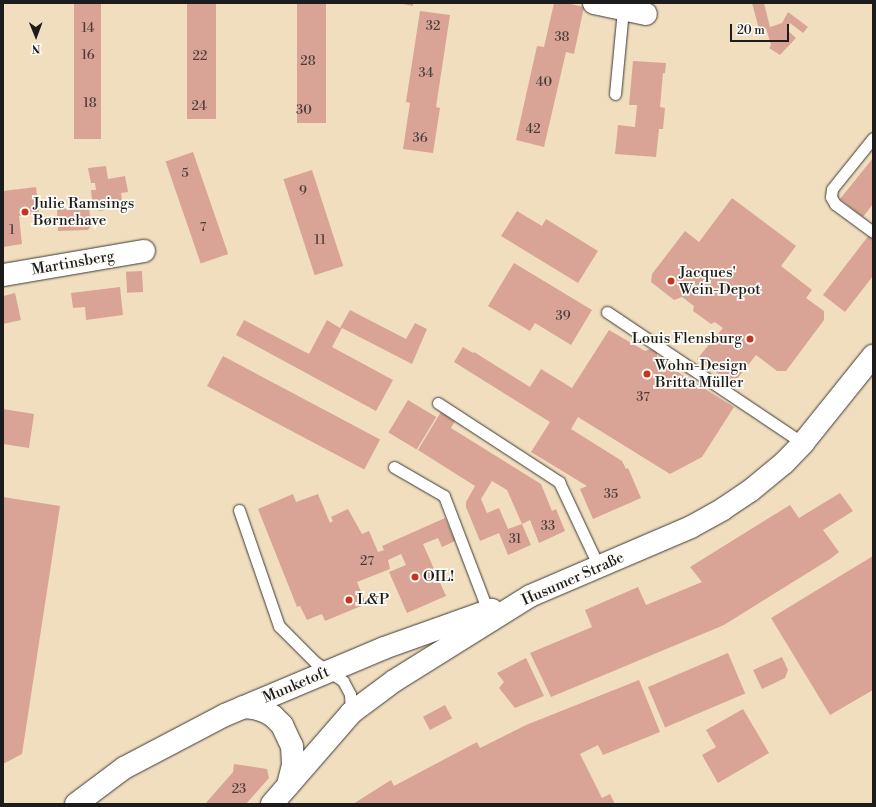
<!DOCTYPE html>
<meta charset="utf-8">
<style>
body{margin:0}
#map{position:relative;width:876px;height:807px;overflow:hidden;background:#f1debf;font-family:"Libre Bodoni",serif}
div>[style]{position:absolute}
.building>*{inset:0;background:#d9a496;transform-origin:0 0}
.roads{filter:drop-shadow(0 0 1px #3c3934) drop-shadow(0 0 1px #3c3934)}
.service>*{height:11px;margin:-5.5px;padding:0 5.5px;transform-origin:5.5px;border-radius:5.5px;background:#fff}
.minor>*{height:22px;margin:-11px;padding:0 11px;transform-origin:11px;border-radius:11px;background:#fff}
.secondary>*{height:22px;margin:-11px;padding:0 11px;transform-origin:11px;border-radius:11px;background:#fff}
.dots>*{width:11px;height:11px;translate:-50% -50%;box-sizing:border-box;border:2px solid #fdfcf7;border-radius:50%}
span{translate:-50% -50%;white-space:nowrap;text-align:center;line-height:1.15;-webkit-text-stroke:3.5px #fdfcf7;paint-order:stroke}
.number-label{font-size:13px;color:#4b3e3a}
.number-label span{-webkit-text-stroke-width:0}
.poi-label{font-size:15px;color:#1c1c1c}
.left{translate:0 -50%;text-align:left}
.right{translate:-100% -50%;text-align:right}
.street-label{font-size:15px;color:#1c1c1c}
.frame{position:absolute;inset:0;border:4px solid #1c1c1c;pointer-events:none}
.north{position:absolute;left:16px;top:16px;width:40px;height:40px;-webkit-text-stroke:3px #fdfcf7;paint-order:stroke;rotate:179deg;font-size:11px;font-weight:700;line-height:16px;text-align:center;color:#1c1c1c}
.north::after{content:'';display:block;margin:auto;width:14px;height:18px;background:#1c1c1c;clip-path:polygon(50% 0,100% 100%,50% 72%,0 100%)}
.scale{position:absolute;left:730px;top:24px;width:59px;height:18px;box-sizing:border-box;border:2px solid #1c1c1c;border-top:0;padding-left:5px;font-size:12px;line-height:14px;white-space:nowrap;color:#1c1c1c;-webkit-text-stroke:3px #fdfcf7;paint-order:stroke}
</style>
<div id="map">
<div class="building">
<div style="left:74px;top:3px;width:27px;height:136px"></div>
<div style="left:187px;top:3px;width:29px;height:116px"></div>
<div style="left:297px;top:3px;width:29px;height:120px"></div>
<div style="clip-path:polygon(398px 3px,413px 3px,413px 6px)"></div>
<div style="clip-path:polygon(554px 3px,566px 3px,584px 7px,574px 54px,566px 52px,544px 147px,516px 140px,537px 46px,544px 47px)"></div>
<div style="clip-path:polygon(752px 3px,764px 3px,770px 27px,782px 23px,788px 12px,808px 27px,803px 33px,790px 23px,787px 30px,796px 38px,780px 55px,769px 48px,771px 45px,766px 28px,759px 29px)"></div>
<div style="clip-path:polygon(420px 11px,450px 15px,436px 107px,440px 108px,433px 153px,403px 149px,410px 103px,406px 102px)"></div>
<div style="clip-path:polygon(633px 61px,666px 63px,665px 73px,663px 73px,660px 107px,665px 108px,663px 129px,659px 129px,656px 157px,615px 154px,618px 125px,635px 127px,637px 105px,629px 105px)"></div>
<div style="left:193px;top:152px;width:108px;height:29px;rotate:71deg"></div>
<div style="clip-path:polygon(873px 158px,873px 204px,863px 217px,840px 199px)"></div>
<div style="clip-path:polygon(106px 166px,108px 179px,125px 176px,128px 192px,121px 193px,123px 207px,99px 211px,98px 200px,92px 201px,91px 190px,96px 190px,95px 183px,91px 183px,88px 168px)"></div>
<div style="left:312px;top:170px;width:101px;height:30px;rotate:72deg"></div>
<div style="clip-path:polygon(36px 187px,39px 214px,19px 216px,22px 244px,3px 247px,3px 191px)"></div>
<div style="clip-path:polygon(732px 198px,796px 246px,781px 266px,812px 290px,806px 298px,824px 311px,824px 320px,786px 371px,777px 371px,756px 355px,733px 384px,697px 359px,723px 328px,715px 322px,711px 324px,693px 311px,694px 306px,682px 297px,674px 300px,651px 282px,652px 274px,685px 231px,699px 242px)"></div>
<div style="clip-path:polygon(89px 207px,91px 226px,88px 230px,58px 231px,57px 209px)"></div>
<div style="clip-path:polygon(517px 211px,542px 226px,546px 219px,598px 251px,578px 283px,501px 236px)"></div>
<div style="clip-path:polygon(869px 235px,873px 238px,873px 276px,845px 312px,823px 295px)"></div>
<div style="clip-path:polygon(514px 263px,592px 310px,571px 345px,535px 323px,530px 331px,488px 306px)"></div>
<div style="left:142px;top:271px;width:21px;height:16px;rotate:87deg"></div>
<div style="clip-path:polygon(120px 287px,123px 315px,86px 320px,85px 307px,73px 308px,71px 293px)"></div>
<div style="clip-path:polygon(15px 293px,21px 320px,3px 324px,3px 296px)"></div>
<div style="clip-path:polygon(350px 310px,406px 339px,415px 323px,427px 329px,412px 364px,342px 328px,332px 347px,393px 380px,376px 411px,236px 335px,244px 320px,309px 354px,327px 320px,340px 328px)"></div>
<div style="clip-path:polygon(609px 330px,645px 351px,650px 349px,657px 352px,657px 359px,734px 407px,702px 457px,670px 474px,578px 417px,571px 429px,622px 461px,626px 469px,628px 468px,641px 498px,593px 519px,580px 489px,587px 486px,531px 452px,550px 422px,454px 362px,463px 347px,473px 353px,474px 352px,530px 387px,541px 369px,572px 388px)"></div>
<div style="left:223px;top:356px;width:178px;height:34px;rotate:28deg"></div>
<div style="left:408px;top:400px;width:33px;height:38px;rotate:31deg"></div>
<div style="clip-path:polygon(3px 409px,34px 414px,29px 448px,3px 444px)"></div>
<div style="clip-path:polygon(441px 412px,455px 421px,451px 428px,541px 484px,552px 511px,556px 509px,565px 531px,539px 543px,530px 520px,522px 524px,507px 490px,492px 481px,481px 499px,487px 513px,499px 508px,508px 529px,522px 524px,531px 545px,508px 555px,499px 533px,480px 541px,466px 507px,466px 502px,475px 486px,418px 450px)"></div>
<div style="clip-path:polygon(840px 493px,853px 511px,823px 530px,839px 552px,830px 559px,724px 625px,551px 697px,530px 653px,592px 627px,585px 610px,638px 587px,646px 605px,702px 582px,690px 567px,790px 505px,799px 518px)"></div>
<div style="clip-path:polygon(293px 494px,296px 502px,318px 494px,330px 523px,333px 521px,331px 517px,348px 509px,362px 534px,369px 531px,378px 552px,384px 550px,382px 546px,445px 518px,455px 541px,442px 547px,438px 538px,423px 544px,446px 596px,407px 613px,389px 572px,406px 565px,401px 554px,388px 560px,390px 569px,357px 582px,366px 604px,325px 621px,322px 614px,307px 620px,300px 606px,297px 607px,258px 509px)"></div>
<div style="clip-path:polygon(3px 497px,60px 506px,22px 754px,3px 764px)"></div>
<div style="clip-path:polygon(873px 556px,873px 690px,830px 715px,771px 618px)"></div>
<div style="left:728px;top:653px;width:44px;height:87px;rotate:67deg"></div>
<div style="clip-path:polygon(782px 657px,788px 670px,785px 678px,762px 689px,753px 670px)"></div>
<div style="clip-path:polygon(526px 658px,544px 696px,515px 708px,499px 688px,504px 682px,497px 673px)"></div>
<div style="clip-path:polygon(639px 680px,660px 732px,603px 755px,598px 745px,580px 754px,602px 798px,610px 794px,615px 804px,353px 804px,391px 780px,394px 786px,477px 742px,480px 748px,526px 725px)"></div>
<div style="left:445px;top:705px;width:15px;height:25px;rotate:62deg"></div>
<div style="clip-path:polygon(743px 709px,769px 753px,718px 783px,702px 755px,716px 747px,706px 730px)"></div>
<div style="clip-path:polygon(234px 764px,267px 769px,269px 778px,246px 804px,205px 804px,233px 772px)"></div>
</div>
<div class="roads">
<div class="service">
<div style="left:615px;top:94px;width:85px;rotate:-84.6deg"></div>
<div style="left:873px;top:138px;width:65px;rotate:128.8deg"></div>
<div style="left:832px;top:189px;width:8px;rotate:97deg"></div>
<div style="left:831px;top:197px;width:8px;rotate:60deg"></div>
<div style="left:835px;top:204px;width:47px;rotate:36.4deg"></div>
<div style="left:607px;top:312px;width:236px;rotate:33.8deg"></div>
<div style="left:438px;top:403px;width:145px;rotate:33.1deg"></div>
<div style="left:559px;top:482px;width:94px;rotate:64.8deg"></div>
<div style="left:394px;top:467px;width:58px;rotate:30.1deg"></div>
<div style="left:444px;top:496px;width:123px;rotate:69.1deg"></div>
<div style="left:239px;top:510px;width:123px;rotate:71deg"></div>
<div style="left:279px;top:626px;width:51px;rotate:45deg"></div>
<div style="left:315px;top:662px;width:34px;rotate:34deg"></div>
<div style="left:343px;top:681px;width:15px;rotate:62deg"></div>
<div style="left:350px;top:694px;width:19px;rotate:87deg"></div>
</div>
<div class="minor">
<div style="left:594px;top:3px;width:53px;rotate:11.9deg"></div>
<div style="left:3px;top:275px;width:143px;rotate:-9.7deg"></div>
</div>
<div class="secondary">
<div style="left:243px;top:707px;width:11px;rotate:5deg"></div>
<div style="left:254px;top:708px;width:10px;rotate:17deg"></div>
<div style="left:264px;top:711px;width:10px;rotate:29deg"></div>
<div style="left:273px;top:716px;width:13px;rotate:45deg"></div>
<div style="left:282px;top:725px;width:23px;rotate:65deg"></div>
<div style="left:292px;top:746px;width:19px;rotate:87deg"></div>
<div style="left:293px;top:765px;width:21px;rotate:104deg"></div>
<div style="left:76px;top:804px;width:60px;rotate:-36.9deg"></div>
<div style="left:124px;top:768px;width:114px;rotate:-27.7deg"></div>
<div style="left:225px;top:715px;width:173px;rotate:-22.8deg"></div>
<div style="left:384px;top:648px;width:114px;rotate:-19.6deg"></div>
<div style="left:272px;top:804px;width:121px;rotate:-49deg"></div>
<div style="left:351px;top:713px;width:54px;rotate:-36.7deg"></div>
<div style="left:394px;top:681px;width:160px;rotate:-32deg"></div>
<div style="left:530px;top:596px;width:175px;rotate:-23.2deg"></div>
<div style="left:691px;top:527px;width:37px;rotate:-29deg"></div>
<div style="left:723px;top:509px;width:32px;rotate:-34deg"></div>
<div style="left:750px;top:491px;width:44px;rotate:-39.5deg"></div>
<div style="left:784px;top:463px;width:28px;rotate:-46deg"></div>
<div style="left:803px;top:443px;width:112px;rotate:-51.2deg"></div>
</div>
</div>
<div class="dots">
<div style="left:25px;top:212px;background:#c8321e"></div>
<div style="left:671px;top:281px;background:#c8321e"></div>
<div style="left:750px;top:339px;background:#c8321e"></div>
<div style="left:647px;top:374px;background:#c8321e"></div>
<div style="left:415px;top:577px;background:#c8321e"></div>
<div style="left:349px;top:600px;background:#c8321e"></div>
</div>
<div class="number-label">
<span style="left:433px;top:26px">32</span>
<span style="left:88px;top:28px">14</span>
<span style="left:562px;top:37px">38</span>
<span style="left:88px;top:55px">16</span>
<span style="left:200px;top:56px">22</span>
<span style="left:308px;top:61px">28</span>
<span style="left:426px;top:73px">34</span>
<span style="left:544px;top:82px">40</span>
<span style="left:90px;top:103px">18</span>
<span style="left:199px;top:106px">24</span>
<span style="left:304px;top:110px">30</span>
<span style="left:533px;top:129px">42</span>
<span style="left:420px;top:138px">36</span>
<span style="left:185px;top:173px">5</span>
<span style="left:303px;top:191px">9</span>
<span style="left:203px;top:227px">7</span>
<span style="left:12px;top:230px">1</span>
<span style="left:320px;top:240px">11</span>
<span style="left:563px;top:316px">39</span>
<span style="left:643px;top:397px">37</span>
<span style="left:611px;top:494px">35</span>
<span style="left:548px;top:526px">33</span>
<span style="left:515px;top:539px">31</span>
<span style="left:367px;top:561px">27</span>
<span style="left:239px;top:789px">23</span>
</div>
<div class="poi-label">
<span class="left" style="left:33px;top:212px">Julie Ramsings<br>Børnehave</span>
<span class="left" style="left:679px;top:281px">Jacques'<br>Wein-Depot</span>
<span class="right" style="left:742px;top:339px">Louis Flensburg</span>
<span class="left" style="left:655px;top:374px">Wohn-Design<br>Britta Müller</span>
<span class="left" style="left:423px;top:577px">OIL!</span>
<span class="left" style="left:357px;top:600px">L&amp;P</span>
</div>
<div class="street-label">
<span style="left:73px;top:263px;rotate:-10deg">Martinsberg</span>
<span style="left:573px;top:579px;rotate:-24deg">Husumer Straße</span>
<span style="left:296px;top:685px;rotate:-23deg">Munketoft</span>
</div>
<div class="frame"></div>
<div class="north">N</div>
<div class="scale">20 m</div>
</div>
